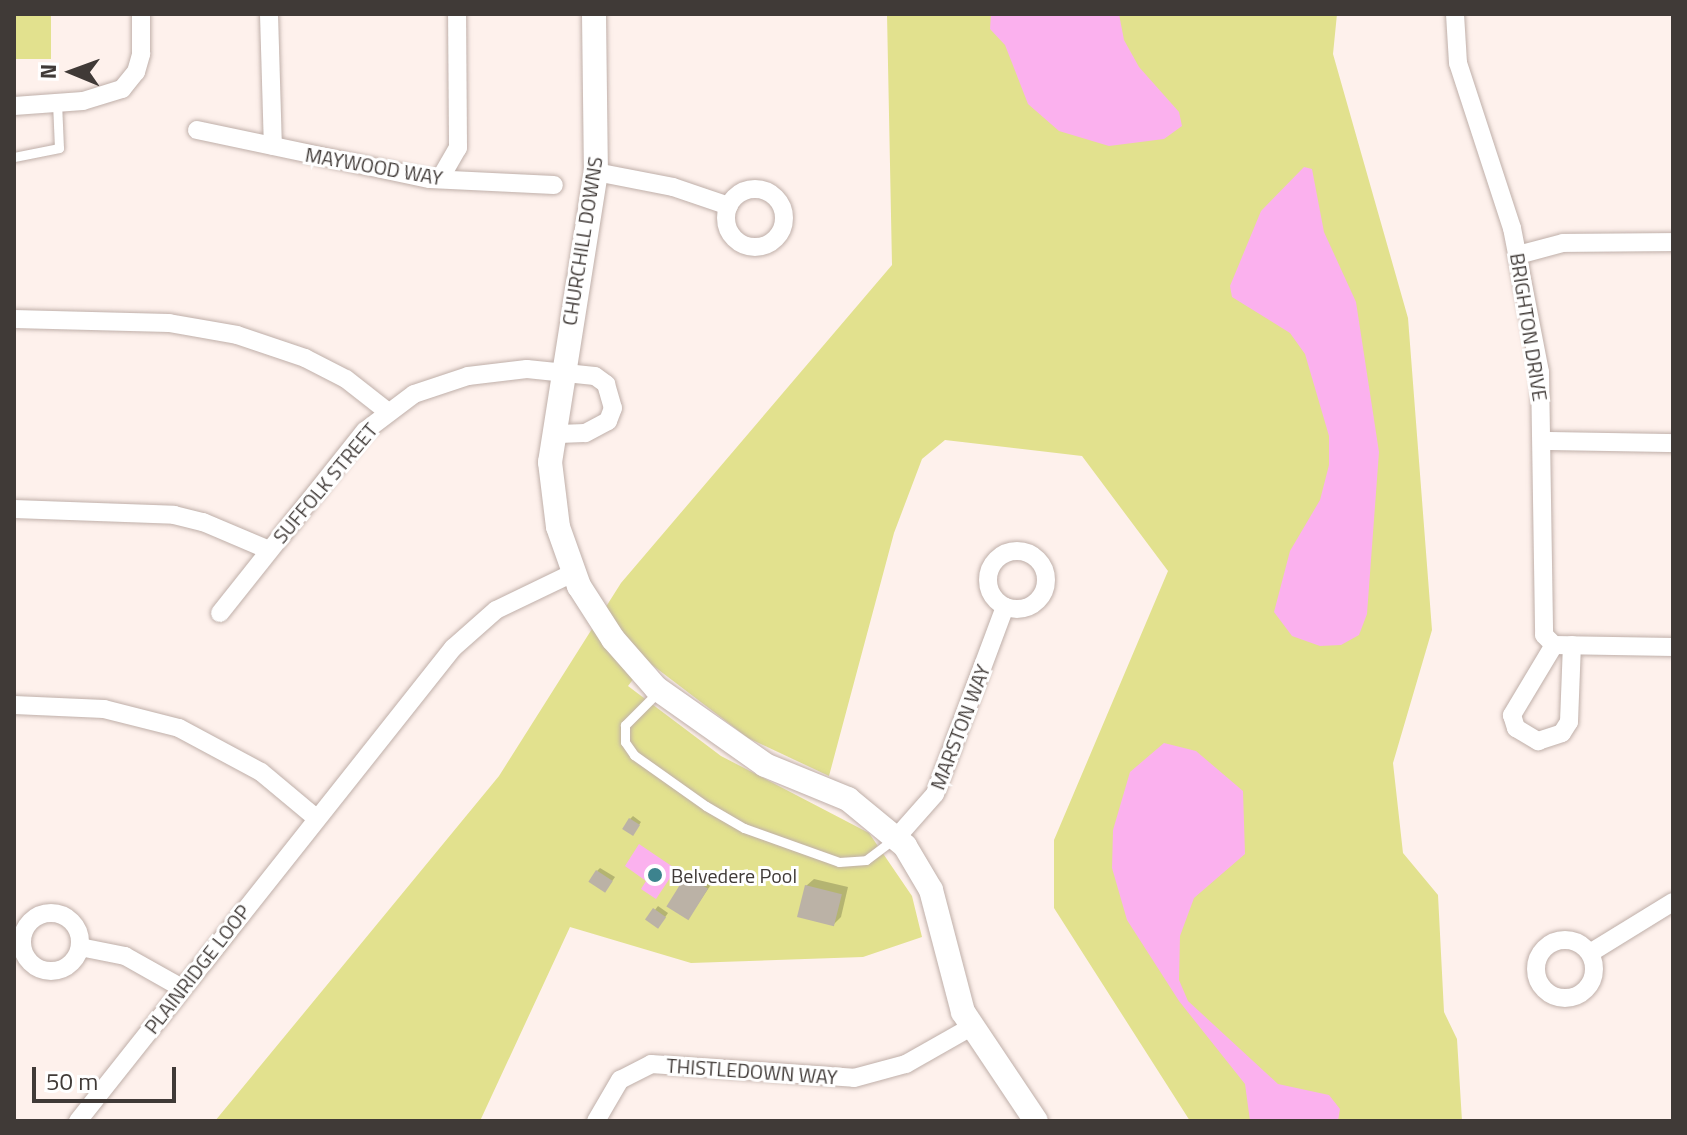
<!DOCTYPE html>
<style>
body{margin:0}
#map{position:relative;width:1687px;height:1135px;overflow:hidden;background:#fef1ec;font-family:"Titillium Web",sans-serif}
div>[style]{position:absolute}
.green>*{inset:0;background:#e2e18e;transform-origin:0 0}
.water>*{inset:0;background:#fbb1ee}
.shadow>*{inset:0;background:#0003;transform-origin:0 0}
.building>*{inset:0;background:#bbb2a6;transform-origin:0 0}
.roads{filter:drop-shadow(0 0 2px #bfafa9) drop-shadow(0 0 2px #bfafa9)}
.service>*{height:9px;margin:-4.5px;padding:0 4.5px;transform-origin:4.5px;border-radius:4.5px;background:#fff}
.minor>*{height:18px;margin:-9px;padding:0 9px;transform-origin:9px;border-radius:9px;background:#fff}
.minor>.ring{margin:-9px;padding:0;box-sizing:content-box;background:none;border:18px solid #fff;border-radius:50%}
.tertiary>*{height:24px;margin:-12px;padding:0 12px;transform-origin:12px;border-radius:12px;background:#fff}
.dots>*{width:22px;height:22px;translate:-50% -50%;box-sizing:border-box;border:4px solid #fff;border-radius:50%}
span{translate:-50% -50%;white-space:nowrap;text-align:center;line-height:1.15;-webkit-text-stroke:6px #fff;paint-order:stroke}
.street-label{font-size:20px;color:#403a37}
.poi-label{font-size:20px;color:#403a37}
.left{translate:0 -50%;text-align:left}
.frame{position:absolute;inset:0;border:16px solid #403a37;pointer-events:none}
.north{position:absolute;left:32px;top:32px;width:80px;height:80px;-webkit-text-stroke:6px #fff;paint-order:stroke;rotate:271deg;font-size:22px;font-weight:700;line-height:32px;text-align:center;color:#403a37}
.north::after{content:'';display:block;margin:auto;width:28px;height:36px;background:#403a37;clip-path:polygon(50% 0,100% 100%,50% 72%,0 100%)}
.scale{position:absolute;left:32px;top:1067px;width:144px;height:36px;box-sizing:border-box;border:4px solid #403a37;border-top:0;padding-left:10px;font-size:24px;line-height:28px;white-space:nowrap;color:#403a37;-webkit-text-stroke:6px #fff;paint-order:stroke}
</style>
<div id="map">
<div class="green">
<div style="left:14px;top:14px;width:37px;height:45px"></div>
<div style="clip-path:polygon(887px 14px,1337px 14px,1333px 54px,1408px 318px,1432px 630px,1393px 763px,1403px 853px,1438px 895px,1444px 1012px,1457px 1039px,1462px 1121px,1190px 1121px,1054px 908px,1054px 840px,1168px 571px,1082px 456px,945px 440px,922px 459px,894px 533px,829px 776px,748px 738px,647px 661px,628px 686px,721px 756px,869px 833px,912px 896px,922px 937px,863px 957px,691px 963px,570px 927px,480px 1121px,215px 1121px,499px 776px,621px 583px,892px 265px)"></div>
</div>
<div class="water">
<div style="clip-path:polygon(991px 14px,1119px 14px,1124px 40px,1139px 67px,1179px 112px,1182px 126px,1164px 139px,1109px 146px,1059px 131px,1028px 104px,1005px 45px,990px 29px)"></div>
<div style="clip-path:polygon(1304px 167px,1312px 169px,1324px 232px,1356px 302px,1379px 452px,1367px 614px,1359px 635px,1341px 645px,1320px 646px,1292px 636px,1274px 612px,1290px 551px,1320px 500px,1329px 465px,1329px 436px,1305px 354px,1290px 333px,1232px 297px,1230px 286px,1261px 211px)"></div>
<div style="clip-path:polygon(1164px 743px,1196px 751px,1243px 791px,1245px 854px,1194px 898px,1180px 936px,1179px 980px,1188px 1001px,1278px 1084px,1329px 1095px,1340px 1109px,1338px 1121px,1250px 1121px,1245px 1084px,1179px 1001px,1127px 920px,1112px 868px,1113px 830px,1130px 772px)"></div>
<div style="clip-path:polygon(639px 844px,676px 869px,656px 899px,641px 889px,646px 881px,625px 866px)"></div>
</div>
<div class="shadow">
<div style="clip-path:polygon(633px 816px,641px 822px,635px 831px,630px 819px)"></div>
<div style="clip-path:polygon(600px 868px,615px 877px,608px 887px,597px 871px)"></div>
<div style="left:695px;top:869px;width:22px;height:44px;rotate:34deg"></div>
<div style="clip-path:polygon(814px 879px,848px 887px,841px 917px,834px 924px,806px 886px)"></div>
<div style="clip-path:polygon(658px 906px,668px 913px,661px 923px,648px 919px)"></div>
</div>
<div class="building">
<div style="left:629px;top:818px;width:13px;height:13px;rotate:32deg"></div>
<div style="left:596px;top:870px;width:20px;height:14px;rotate:33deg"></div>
<div style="left:686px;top:875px;width:26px;height:37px;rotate:32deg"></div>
<div style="left:805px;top:885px;width:38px;height:33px;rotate:14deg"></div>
<div style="left:653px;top:908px;width:16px;height:14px;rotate:35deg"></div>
</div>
<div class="roads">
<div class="service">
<div style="left:14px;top:157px;width:46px;rotate:-11.3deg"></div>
<div style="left:59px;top:148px;width:45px;rotate:-92.5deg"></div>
<div style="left:658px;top:692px;width:47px;rotate:135deg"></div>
<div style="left:625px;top:725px;width:17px;rotate:90deg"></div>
<div style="left:625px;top:742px;width:16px;rotate:55deg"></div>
<div style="left:634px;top:755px;width:88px;rotate:35.3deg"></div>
<div style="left:706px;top:806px;width:44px;rotate:30.1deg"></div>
<div style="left:744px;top:828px;width:101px;rotate:19.7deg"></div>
<div style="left:839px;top:862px;width:27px;rotate:-4deg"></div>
<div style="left:866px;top:860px;width:35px;rotate:-37deg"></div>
</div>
<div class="minor">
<div style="left:269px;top:14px;width:132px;rotate:88.3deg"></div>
<div style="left:1455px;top:14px;width:49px;rotate:86.5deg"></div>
<div style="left:1458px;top:63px;width:174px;rotate:71.9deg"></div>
<div style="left:1512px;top:228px;width:147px;rotate:79deg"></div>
<div style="left:1540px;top:372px;width:263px;rotate:89.1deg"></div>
<div style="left:1544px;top:635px;width:14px;rotate:45deg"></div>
<div style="left:1554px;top:645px;width:119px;rotate:1deg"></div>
<div style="left:14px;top:106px;width:69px;rotate:-4.1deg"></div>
<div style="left:83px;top:101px;width:41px;rotate:-17.1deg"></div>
<div style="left:122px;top:89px;width:22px;rotate:-51deg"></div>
<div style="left:136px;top:72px;width:19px;rotate:-74deg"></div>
<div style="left:141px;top:54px;width:40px;rotate:-90deg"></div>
<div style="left:197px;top:130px;width:238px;rotate:11.9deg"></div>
<div style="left:430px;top:179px;width:124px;rotate:2.8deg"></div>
<div style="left:596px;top:172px;width:78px;rotate:11deg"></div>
<div style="left:673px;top:187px;width:59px;rotate:18.7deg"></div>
<div style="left:430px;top:179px;width:11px;rotate:-10deg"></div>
<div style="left:441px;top:177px;width:34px;rotate:-60deg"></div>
<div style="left:458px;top:148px;width:134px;rotate:-90.4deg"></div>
<div class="ring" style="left:726px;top:189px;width:40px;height:40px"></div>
<div style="left:1518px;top:255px;width:47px;rotate:-14.9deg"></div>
<div style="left:1563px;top:243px;width:110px;rotate:-0.5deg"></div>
<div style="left:14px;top:319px;width:155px;rotate:1.5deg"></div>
<div style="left:169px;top:323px;width:69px;rotate:10deg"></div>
<div style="left:237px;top:335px;width:72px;rotate:18.7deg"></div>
<div style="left:305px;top:358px;width:46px;rotate:27.1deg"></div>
<div style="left:346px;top:379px;width:52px;rotate:38deg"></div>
<div style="left:1544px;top:441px;width:129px;rotate:0.9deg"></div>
<div style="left:14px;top:509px;width:160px;rotate:2.1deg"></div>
<div style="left:174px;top:515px;width:30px;rotate:14deg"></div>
<div style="left:203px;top:522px;width:72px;rotate:23deg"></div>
<div class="ring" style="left:988px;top:551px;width:40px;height:40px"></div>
<div style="left:220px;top:613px;width:233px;rotate:-51.5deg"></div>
<div style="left:365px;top:431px;width:61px;rotate:-37.1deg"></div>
<div style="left:414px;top:394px;width:57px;rotate:-18.4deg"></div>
<div style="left:468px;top:376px;width:59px;rotate:-6.8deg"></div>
<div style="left:527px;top:369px;width:68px;rotate:5.9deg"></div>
<div style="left:595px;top:376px;width:14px;rotate:36deg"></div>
<div style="left:606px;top:384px;width:25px;rotate:74deg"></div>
<div style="left:613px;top:408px;width:14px;rotate:111deg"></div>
<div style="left:608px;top:421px;width:26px;rotate:152deg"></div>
<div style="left:585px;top:433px;width:33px;rotate:178deg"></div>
<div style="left:1554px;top:645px;width:82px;rotate:121deg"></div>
<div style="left:1512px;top:715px;width:14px;rotate:73deg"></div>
<div style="left:1516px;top:728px;width:26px;rotate:31deg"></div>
<div style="left:1538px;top:741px;width:25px;rotate:-18deg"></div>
<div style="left:1562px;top:733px;width:13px;rotate:-58deg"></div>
<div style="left:1569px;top:722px;width:77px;rotate:-87.8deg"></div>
<div style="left:14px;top:705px;width:90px;rotate:2.5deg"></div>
<div style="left:104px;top:709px;width:77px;rotate:14.2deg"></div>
<div style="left:179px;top:728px;width:93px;rotate:28.2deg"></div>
<div style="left:261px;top:772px;width:72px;rotate:39.9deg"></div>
<div style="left:897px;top:837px;width:57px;rotate:-48.5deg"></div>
<div style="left:935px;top:794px;width:200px;rotate:-69.5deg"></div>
<div class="ring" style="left:22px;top:913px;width:40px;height:40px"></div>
<div class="ring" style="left:1536px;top:940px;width:40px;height:40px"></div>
<div style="left:80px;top:947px;width:46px;rotate:11.3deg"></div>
<div style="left:125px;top:956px;width:65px;rotate:29.3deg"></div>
<div style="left:1590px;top:953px;width:97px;rotate:-31.6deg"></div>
<div style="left:78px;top:1121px;width:604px;rotate:-51.59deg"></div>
<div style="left:453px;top:648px;width:57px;rotate:-41.5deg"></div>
<div style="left:496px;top:610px;width:85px;rotate:-25.7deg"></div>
<div style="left:596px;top:1121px;width:48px;rotate:-59.7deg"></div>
<div style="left:620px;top:1080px;width:35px;rotate:-27deg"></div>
<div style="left:651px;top:1064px;width:203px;rotate:3.9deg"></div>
<div style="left:854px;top:1078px;width:54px;rotate:-15.1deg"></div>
<div style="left:906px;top:1064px;width:75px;rotate:-29.6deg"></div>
</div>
<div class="tertiary">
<div style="left:594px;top:14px;width:158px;rotate:89.3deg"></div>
<div style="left:596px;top:172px;width:294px;rotate:99deg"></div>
<div style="left:550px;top:462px;width:65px;rotate:83deg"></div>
<div style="left:558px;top:527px;width:63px;rotate:70.4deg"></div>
<div style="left:579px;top:586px;width:63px;rotate:57.3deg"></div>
<div style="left:613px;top:639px;width:65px;rotate:48.7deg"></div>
<div style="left:656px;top:688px;width:133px;rotate:35.2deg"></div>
<div style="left:765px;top:765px;width:90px;rotate:22.3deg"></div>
<div style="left:848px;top:799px;width:74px;rotate:39.5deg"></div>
<div style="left:905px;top:846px;width:51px;rotate:59.4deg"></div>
<div style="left:931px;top:890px;width:126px;rotate:75.3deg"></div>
<div style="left:963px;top:1012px;width:131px;rotate:56.2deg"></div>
</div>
</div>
<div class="dots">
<div style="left:655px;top:875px;background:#3d838e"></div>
</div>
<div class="street-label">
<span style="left:374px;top:166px;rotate:10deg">MAYWOOD WAY</span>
<span style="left:582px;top:241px;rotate:-81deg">CHURCHILL DOWNS</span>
<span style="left:1529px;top:327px;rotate:81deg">BRIGHTON DRIVE</span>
<span style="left:325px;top:483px;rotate:-50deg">SUFFOLK STREET</span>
<span style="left:960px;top:727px;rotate:-69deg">MARSTON WAY</span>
<span style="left:197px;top:969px;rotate:-52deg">PLAINRIDGE LOOP</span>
<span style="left:752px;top:1071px;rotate:4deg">THISTLEDOWN WAY</span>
</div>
<div class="poi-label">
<span class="left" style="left:671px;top:875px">Belvedere Pool</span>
</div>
<div class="frame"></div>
<div class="north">N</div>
<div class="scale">50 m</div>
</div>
